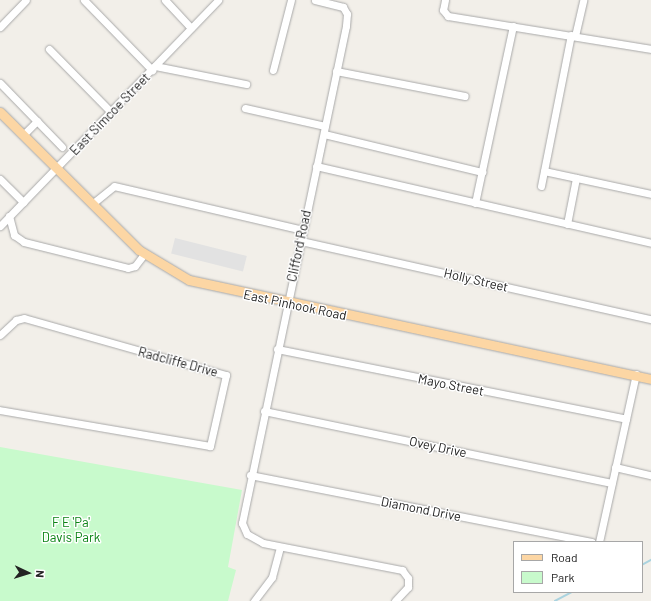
<!DOCTYPE html>
<style>
body{margin:0}
#map{position:relative;width:651px;height:601px;overflow:hidden;background:#f2efe9;font-family:Barlow,sans-serif}
div>[style]{position:absolute}
.park>*{inset:0;background:#c8facc}
.parking>*{inset:0;background:#e2e2e2;transform-origin:0 0}
.stream>*{height:1.5px;margin:-0.75px;padding:0 0.75px;transform-origin:0.75px;border-radius:0.75px;background:#aad3df}
.roads{filter:drop-shadow(0 0 1px #a9a9a9) drop-shadow(0 0 1px #a9a9a9)}
.minor>*{height:7px;margin:-3.5px;padding:0 3.5px;transform-origin:3.5px;border-radius:3.5px;background:#fff}
.major>*{height:9px;margin:-4.5px;padding:0 4.5px;transform-origin:4.5px;border-radius:4.5px;background:#fcd6a4}
span{translate:-50% -50%;white-space:nowrap;text-align:center;line-height:1.15;-webkit-text-stroke:3px #fff;paint-order:stroke}
.street-label{font-size:13px;color:#222}
.park-label{font-size:13px;color:#0c8416}
.legend{position:absolute;left:513px;top:541px;width:130px;height:52px;box-sizing:border-box;background:#fff;border:1px solid #a7a7a7;margin:0;padding:5px 7px;list-style:none;font-size:12px;color:#222}
.legend li{display:flex;align-items:center;gap:8px;height:20px}
.legend b{width:20px;border:1px solid #a7a7a7}
.north{position:absolute;left:8px;top:553px;width:40px;height:40px;-webkit-text-stroke:3px #fff;paint-order:stroke;rotate:94deg;font-size:11px;font-weight:700;line-height:16px;text-align:center;color:#222}
.north::after{content:'';display:block;margin:auto;width:14px;height:18px;background:#222;clip-path:polygon(50% 0,100% 100%,50% 72%,0 100%)}
</style>
<div id="map">
<div class="park">
<div style="clip-path:polygon(0 447px,242px 490px,228px 567px,236px 570px,228px 601px,0 601px)"></div>
</div>
<div class="parking">
<div style="left:175px;top:238px;width:74px;height:16px;rotate:14deg"></div>
</div>
<div class="stream">
<div style="left:642px;top:565px;width:10px;rotate:-29deg"></div>
<div style="left:555px;top:601px;width:19px;rotate:-28deg"></div>
</div>
<div class="roads">
<div class="minor">
<div style="left:84px;top:0;width:98px;rotate:45.8deg"></div>
<div style="left:165px;top:0;width:38px;rotate:47deg"></div>
<div style="left:315px;top:0;width:29px;rotate:14deg"></div>
<div style="left:343px;top:7px;width:8px;rotate:60deg"></div>
<div style="left:347px;top:14px;width:12px;rotate:95deg"></div>
<div style="left:346px;top:26px;width:508px;rotate:101.82deg"></div>
<div style="left:242px;top:523px;width:12px;rotate:66deg"></div>
<div style="left:247px;top:534px;width:18px;rotate:29deg"></div>
<div style="left:263px;top:543px;width:142px;rotate:11deg"></div>
<div style="left:402px;top:570px;width:10px;rotate:53deg"></div>
<div style="left:408px;top:578px;width:9px;rotate:90deg"></div>
<div style="left:408px;top:587px;width:19px;rotate:133deg"></div>
<div style="left:445px;top:0;width:10px;rotate:101deg"></div>
<div style="left:443px;top:10px;width:8px;rotate:50deg"></div>
<div style="left:448px;top:16px;width:206px;rotate:9.2deg"></div>
<div style="left:0;top:27px;width:37px;rotate:-46deg"></div>
<div style="left:575px;top:36px;width:37px;rotate:-77deg"></div>
<div style="left:49px;top:49px;width:88px;rotate:45.5deg"></div>
<div style="left:155px;top:66px;width:93px;rotate:11.2deg"></div>
<div style="left:273px;top:70px;width:72px;rotate:-75.6deg"></div>
<div style="left:336px;top:71px;width:131px;rotate:11deg"></div>
<div style="left:0;top:83px;width:89px;rotate:45.9deg"></div>
<div style="left:245px;top:108px;width:82px;rotate:12.7deg"></div>
<div style="left:324px;top:134px;width:163px;rotate:13.5deg"></div>
<div style="left:23px;top:135px;width:20px;rotate:-45deg"></div>
<div style="left:316px;top:166px;width:344px;rotate:12.9deg"></div>
<div style="left:544px;top:171px;width:109px;rotate:12.1deg"></div>
<div style="left:0;top:179px;width:33px;rotate:45deg"></div>
<div style="left:541px;top:186px;width:154px;rotate:-78.8deg"></div>
<div style="left:475px;top:203px;width:181px;rotate:-77.9deg"></div>
<div style="left:92px;top:204px;width:28px;rotate:-39deg"></div>
<div style="left:114px;top:186px;width:194px;rotate:13.1deg"></div>
<div style="left:9px;top:216px;width:20px;rotate:75deg"></div>
<div style="left:14px;top:235px;width:12px;rotate:35deg"></div>
<div style="left:24px;top:242px;width:107px;rotate:14deg"></div>
<div style="left:128px;top:268px;width:7px;rotate:-16deg"></div>
<div style="left:135px;top:266px;width:15px;rotate:-53deg"></div>
<div style="left:567px;top:224px;width:47px;rotate:-78.9deg"></div>
<div style="left:0;top:226px;width:314px;rotate:-46deg"></div>
<div style="left:301px;top:241px;width:359px;rotate:12.6deg"></div>
<div style="left:0;top:335px;width:22px;rotate:-43deg"></div>
<div style="left:16px;top:320px;width:8px;rotate:-14deg"></div>
<div style="left:24px;top:318px;width:210px;rotate:15.8deg"></div>
<div style="left:226px;top:375px;width:73px;rotate:102.7deg"></div>
<div style="left:210px;top:446px;width:213px;rotate:-170.3deg"></div>
<div style="left:277px;top:349px;width:356px;rotate:11.3deg"></div>
<div style="left:264px;top:411px;width:355px;rotate:11.7deg"></div>
<div style="left:615px;top:467px;width:37px;rotate:13deg"></div>
<div style="left:250px;top:475px;width:348px;rotate:11.1deg"></div>
<div style="left:599px;top:542px;width:172px;rotate:-77.6deg"></div>
<div style="left:254px;top:601px;width:30px;rotate:-53deg"></div>
<div style="left:272px;top:577px;width:31px;rotate:-75deg"></div>
</div>
<div class="major">
<div style="left:0;top:112px;width:196px;rotate:44.8deg"></div>
<div style="left:139px;top:250px;width:58px;rotate:31deg"></div>
<div style="left:189px;top:280px;width:472px;rotate:12.1deg"></div>
</div>
</div>
<div class="street-label">
<span style="left:110px;top:114px;rotate:-46deg">East Simcoe Street</span>
<span style="left:299px;top:246px;rotate:-78deg">Clifford Road</span>
<span style="left:476px;top:280px;rotate:13deg">Holly Street</span>
<span style="left:295px;top:305px;rotate:12deg">East Pinhook Road</span>
<span style="left:178px;top:362px;rotate:15deg">Radcliffe Drive</span>
<span style="left:451px;top:385px;rotate:11deg">Mayo Street</span>
<span style="left:438px;top:447px;rotate:12deg">Ovey Drive</span>
<span style="left:421px;top:509px;rotate:11deg">Diamond Drive</span>
</div>
<div class="park-label">
<span style="left:71px;top:530px">F E 'Pa'<br>Davis Park</span>
</div>
<ul class="legend">
<li><b style="height:5px;background:#fcd6a4"></b>Road</li>
<li><b style="height:11px;background:#c8facc"></b>Park</li>
</ul>
<div class="north">N</div>
</div>
